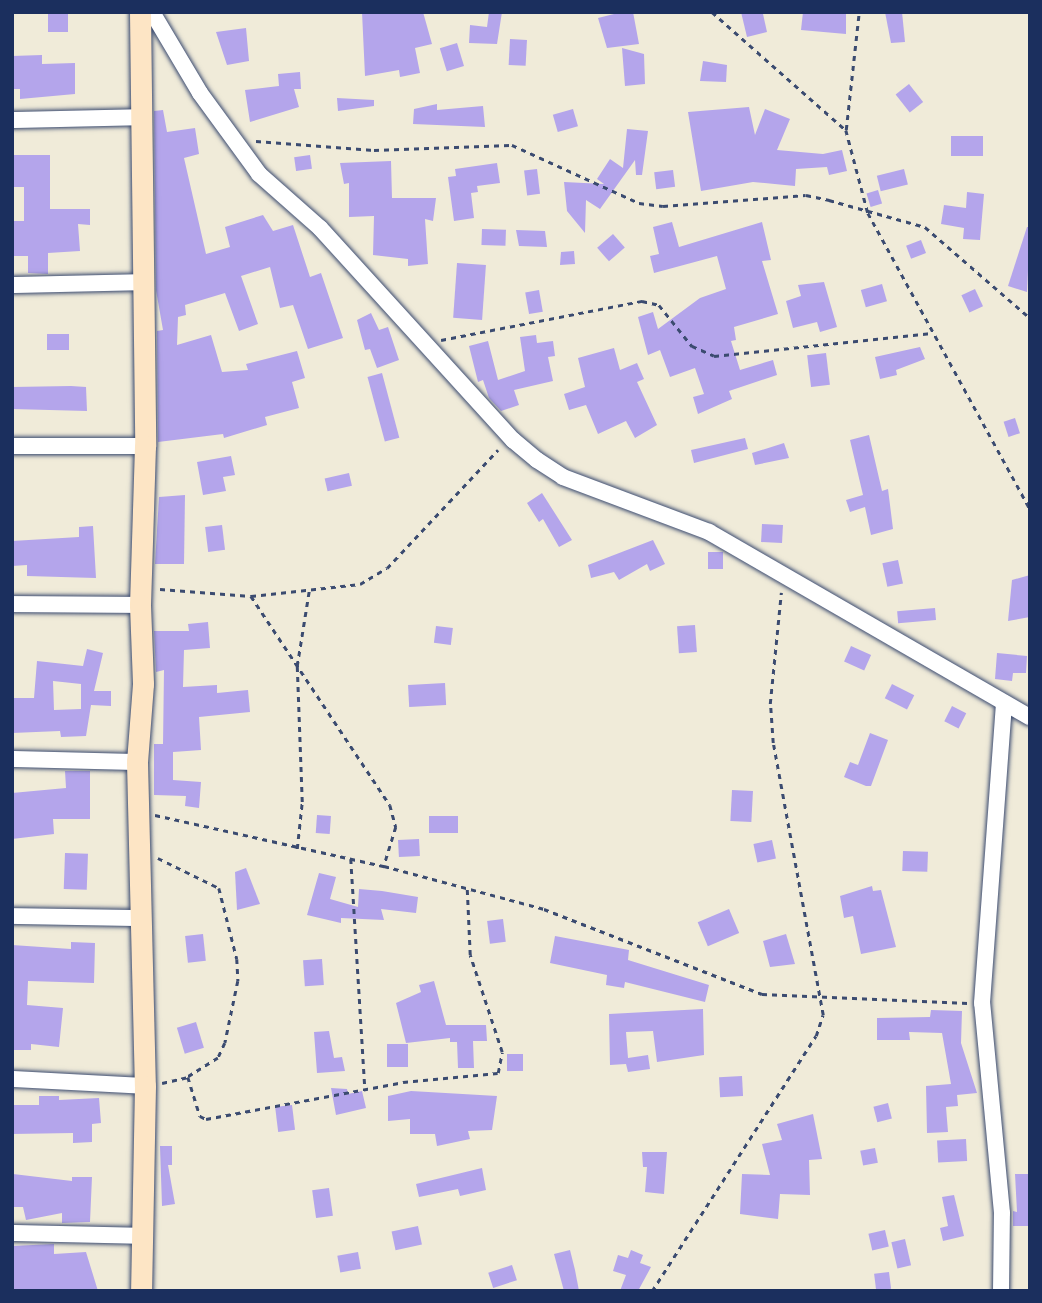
<!DOCTYPE html>
<style>
body{margin:0}
#map{position:relative;width:1042px;height:1303px;overflow:hidden;background:#f0ebd9;font-family:"IM FELL English",serif}
div>[style]{position:absolute}
.building>*{inset:0;background:#b4a5eb;transform-origin:0 0}
.path>*{height:2.5px;margin-top:-1.25px;transform-origin:0;background:repeating-linear-gradient(90deg,#3b4b70 0 5px,transparent 0 10px)}
.roads{filter:drop-shadow(0 0 2px #3b4b70) drop-shadow(0 0 2px #3b4b70)}
.street>*{height:16px;margin:-8px;padding:0 8px;transform-origin:8px;border-radius:8px;background:#fff}
.secondary>*{height:21px;margin:-10.5px;padding:0 10.5px;transform-origin:10.5px;border-radius:10.5px;background:#fde5c5}
span{translate:-50% -50%;white-space:nowrap;text-align:center;line-height:1.15;-webkit-text-stroke:6px #f6f6f2;paint-order:stroke}
.frame{position:absolute;inset:0;border:14px solid #1b2f5e;pointer-events:none}
</style>
<div id="map">
<div class="building">
<div style="clip-path:polygon(362px 12px,423px 12px,432px 44px,415px 48px,420px 73px,400px 77px,399px 70px,365px 76px)"></div>
<div style="clip-path:polygon(489px 12px,502px 12px,497px 44px,469px 43px,470px 25px,487px 27px)"></div>
<div style="clip-path:polygon(622px 12px,633px 12px,639px 44px,607px 48px,598px 18px)"></div>
<div style="clip-path:polygon(741px 12px,763px 14px,767px 32px,747px 37px)"></div>
<div style="clip-path:polygon(803px 12px,846px 12px,846px 34px,801px 30px)"></div>
<div style="clip-path:polygon(885px 12px,902px 12px,905px 42px,891px 43px)"></div>
<div style="left:48px;top:14px;width:20px;height:18px"></div>
<div style="clip-path:polygon(246px 28px,249px 61px,227px 65px,216px 32px)"></div>
<div style="left:510px;top:39px;width:17px;height:26px;rotate:3deg"></div>
<div style="left:457px;top:43px;width:24px;height:18px;rotate:73deg"></div>
<div style="clip-path:polygon(622px 48px,644px 54px,645px 84px,625px 86px)"></div>
<div style="clip-path:polygon(42px 55px,42px 64px,75px 63px,75px 94px,20px 99px,20px 89px,12px 89px,12px 56px)"></div>
<div style="clip-path:polygon(703px 61px,727px 65px,726px 82px,700px 81px)"></div>
<div style="clip-path:polygon(300px 72px,301px 89px,294px 89px,299px 107px,250px 122px,245px 90px,279px 86px,278px 74px)"></div>
<div style="left:909px;top:84px;width:23px;height:17px;rotate:52deg"></div>
<div style="clip-path:polygon(337px 98px,374px 100px,374px 106px,338px 111px)"></div>
<div style="clip-path:polygon(437px 104px,437px 110px,483px 106px,485px 127px,413px 124px,414px 109px)"></div>
<div style="clip-path:polygon(749px 107px,755px 135px,765px 109px,790px 119px,777px 150px,823px 154px,842px 150px,847px 171px,829px 175px,827px 167px,796px 169px,795px 186px,753px 182px,701px 191px,688px 112px)"></div>
<div style="left:573px;top:109px;width:18px;height:21px;rotate:74deg"></div>
<div style="clip-path:polygon(163px 110px,167px 132px,195px 128px,199px 154px,184px 158px,206px 254px,230px 247px,225px 227px,263px 215px,273px 231px,293px 225px,310px 277px,321px 273px,343px 338px,308px 349px,293px 305px,280px 308px,270px 267px,241px 276px,258px 324px,239px 331px,225px 293px,185px 305px,186px 315px,178px 317px,177px 345px,211px 335px,222px 372px,248px 370px,246px 364px,297px 351px,305px 378px,292px 382px,299px 408px,265px 417px,267px 425px,224px 438px,223px 434px,158px 442px,157px 331px,163px 330px,156px 290px,154px 111px)"></div>
<div style="clip-path:polygon(627px 129px,648px 131px,642px 175px,636px 175px,635px 160px,600px 209px,586px 200px,585px 233px,567px 211px,564px 182px,604px 184px,597px 179px,610px 159px,623px 168px)"></div>
<div style="left:951px;top:136px;width:32px;height:20px"></div>
<div style="clip-path:polygon(12px 155px,50px 155px,50px 209px,90px 209px,90px 225px,78px 224px,80px 251px,48px 253px,48px 274px,28px 273px,28px 256px,12px 256px,12px 221px,24px 221px,24px 187px,12px 187px)"></div>
<div style="left:310px;top:155px;width:14px;height:16px;rotate:82deg"></div>
<div style="clip-path:polygon(391px 161px,392px 198px,436px 198px,433px 221px,425px 219px,428px 264px,408px 266px,408px 259px,373px 255px,374px 216px,349px 217px,349px 183px,344px 184px,340px 163px)"></div>
<div style="clip-path:polygon(497px 163px,500px 183px,477px 186px,478px 192px,471px 193px,474px 218px,454px 221px,448px 177px,456px 176px,455px 169px)"></div>
<div style="left:537px;top:169px;width:25px;height:13px;rotate:83deg"></div>
<div style="left:904px;top:169px;width:16px;height:28px;rotate:76deg"></div>
<div style="left:673px;top:170px;width:17px;height:19px;rotate:83deg"></div>
<div style="left:878px;top:190px;width:14px;height:12px;rotate:73deg"></div>
<div style="clip-path:polygon(967px 192px,984px 194px,980px 240px,963px 239px,964px 228px,941px 224px,944px 205px,966px 208px)"></div>
<div style="clip-path:polygon(672px 222px,679px 247px,762px 222px,771px 260px,762px 261px,778px 314px,734px 327px,736px 340px,731px 341px,740px 370px,773px 360px,777px 375px,729px 391px,732px 399px,698px 414px,693px 397px,704px 394px,695px 368px,670px 377px,660px 350px,648px 355px,638px 317px,653px 312px,658px 329px,700px 298px,726px 289px,717px 256px,654px 273px,650px 256px,659px 254px,653px 227px)"></div>
<div style="clip-path:polygon(1027px 227px,1030px 227px,1027px 292px,1008px 286px)"></div>
<div style="left:482px;top:229px;width:24px;height:16px;rotate:2deg"></div>
<div style="clip-path:polygon(516px 230px,545px 231px,547px 247px,519px 246px)"></div>
<div style="left:613px;top:234px;width:18px;height:21px;rotate:49deg"></div>
<div style="left:921px;top:240px;width:14px;height:16px;rotate:69deg"></div>
<div style="clip-path:polygon(574px 251px,575px 264px,560px 265px,561px 252px)"></div>
<div style="left:457px;top:263px;width:29px;height:55px;rotate:4deg"></div>
<div style="clip-path:polygon(824px 282px,837px 327px,820px 332px,817px 322px,793px 328px,786px 301px,801px 296px,798px 285px)"></div>
<div style="left:882px;top:284px;width:18px;height:22px;rotate:74deg"></div>
<div style="left:975px;top:289px;width:19px;height:15px;rotate:65deg"></div>
<div style="left:539px;top:290px;width:22px;height:14px;rotate:80deg"></div>
<div style="clip-path:polygon(371px 313px,379px 330px,388px 327px,399px 360px,377px 368px,370px 349px,365px 350px,357px 320px)"></div>
<div style="left:47px;top:334px;width:22px;height:16px"></div>
<div style="clip-path:polygon(536px 335px,537px 343px,553px 341px,555px 356px,548px 357px,553px 381px,514px 390px,519px 405px,501px 411px,489px 398px,483px 380px,478px 382px,469px 346px,488px 341px,498px 380px,525px 371px,520px 337px)"></div>
<div style="clip-path:polygon(920px 347px,925px 359px,896px 370px,897px 375px,880px 379px,875px 357px)"></div>
<div style="clip-path:polygon(614px 348px,620px 370px,637px 363px,644px 379px,637px 382px,657px 425px,635px 438px,626px 421px,598px 434px,586px 405px,569px 410px,564px 394px,585px 387px,578px 358px)"></div>
<div style="left:826px;top:353px;width:32px;height:19px;rotate:83deg"></div>
<div style="left:382px;top:373px;width:67px;height:15px;rotate:75deg"></div>
<div style="clip-path:polygon(71px 386px,86px 387px,87px 411px,12px 409px,12px 387px)"></div>
<div style="left:1015px;top:418px;width:16px;height:12px;rotate:72deg"></div>
<div style="clip-path:polygon(869px 435px,882px 491px,888px 489px,893px 529px,871px 535px,865px 507px,850px 512px,846px 500px,863px 495px,850px 440px)"></div>
<div style="clip-path:polygon(745px 438px,748px 449px,694px 463px,691px 450px)"></div>
<div style="clip-path:polygon(784px 443px,789px 458px,755px 465px,752px 453px)"></div>
<div style="clip-path:polygon(231px 456px,235px 475px,223px 477px,226px 491px,203px 495px,197px 462px)"></div>
<div style="left:349px;top:473px;width:13px;height:25px;rotate:77deg"></div>
<div style="clip-path:polygon(542px 493px,572px 540px,559px 547px,543px 519px,539px 522px,527px 503px)"></div>
<div style="clip-path:polygon(185px 495px,184px 564px,155px 564px,159px 497px)"></div>
<div style="left:762px;top:524px;width:21px;height:18px;rotate:3deg"></div>
<div style="left:222px;top:525px;width:25px;height:17px;rotate:83deg"></div>
<div style="clip-path:polygon(93px 526px,96px 578px,27px 576px,27px 565px,12px 566px,12px 541px,79px 537px,79px 527px)"></div>
<div style="clip-path:polygon(653px 540px,665px 564px,650px 571px,647px 564px,619px 580px,614px 572px,591px 578px,588px 565px)"></div>
<div style="left:708px;top:552px;width:15px;height:17px"></div>
<div style="left:898px;top:560px;width:24px;height:16px;rotate:78deg"></div>
<div style="clip-path:polygon(1030px 575px,1030px 617px,1008px 621px,1012px 580px)"></div>
<div style="left:935px;top:608px;width:12px;height:38px;rotate:85deg"></div>
<div style="clip-path:polygon(208px 622px,210px 648px,184px 650px,183px 687px,217px 685px,217px 693px,248px 690px,250px 712px,199px 717px,201px 750px,173px 752px,173px 780px,201px 782px,199px 808px,185px 806px,186px 796px,154px 795px,154px 744px,163px 744px,164px 670px,156px 672px,154px 631px,189px 631px,188px 624px)"></div>
<div style="left:695px;top:625px;width:27px;height:18px;rotate:86deg"></div>
<div style="left:436px;top:626px;width:17px;height:17px;rotate:7deg"></div>
<div style="left:851px;top:646px;width:22px;height:17px;rotate:24deg"></div>
<div style="clip-path:polygon(evenodd,87px 649px,103px 653px,94px 691px,111px 691px,111px 706px,91px 705px,86px 736px,61px 737px,60px 731px,12px 733px,12px 698px,34px 698px,37px 661px,83px 666px,87px 649px,53px 681px,81px 684px,81px 709px,54px 710px,53px 681px)"></div>
<div style="clip-path:polygon(997px 653px,1027px 656px,1026px 673px,1013px 673px,1012px 681px,995px 679px)"></div>
<div style="left:445px;top:683px;width:22px;height:37px;rotate:87deg"></div>
<div style="left:892px;top:684px;width:25px;height:16px;rotate:27deg"></div>
<div style="left:952px;top:706px;width:16px;height:17px;rotate:27deg"></div>
<div style="clip-path:polygon(870px 733px,888px 740px,871px 786px,866px 786px,844px 777px,850px 762px,858px 765px)"></div>
<div style="clip-path:polygon(65px 771px,90px 771px,90px 819px,53px 819px,54px 834px,12px 839px,12px 793px,66px 788px)"></div>
<div style="left:732px;top:790px;width:21px;height:31px;rotate:3deg"></div>
<div style="left:317px;top:815px;width:14px;height:18px;rotate:4deg"></div>
<div style="left:429px;top:816px;width:29px;height:17px"></div>
<div style="left:419px;top:839px;width:17px;height:21px;rotate:87deg"></div>
<div style="left:772px;top:840px;width:19px;height:19px;rotate:78deg"></div>
<div style="left:903px;top:851px;width:25px;height:20px;rotate:2deg"></div>
<div style="left:65px;top:853px;width:23px;height:36px;rotate:2deg"></div>
<div style="clip-path:polygon(246px 868px,260px 904px,237px 910px,235px 872px)"></div>
<div style="clip-path:polygon(319px 873px,336px 877px,330px 899px,358px 907px,359px 889px,382px 891px,418px 897px,416px 913px,381px 909px,384px 920px,341px 918px,341px 923px,307px 915px)"></div>
<div style="clip-path:polygon(872px 886px,873px 891px,881px 890px,896px 947px,861px 954px,853px 916px,844px 918px,840px 896px)"></div>
<div style="left:729px;top:909px;width:26px;height:34px;rotate:67deg"></div>
<div style="left:503px;top:919px;width:23px;height:16px;rotate:83deg"></div>
<div style="left:203px;top:934px;width:27px;height:18px;rotate:84deg"></div>
<div style="clip-path:polygon(786px 934px,795px 964px,770px 967px,763px 941px)"></div>
<div style="clip-path:polygon(555px 936px,629px 950px,628px 960px,709px 985px,705px 1002px,625px 982px,624px 988px,606px 985px,607px 975px,550px 963px)"></div>
<div style="clip-path:polygon(71px 942px,95px 943px,94px 983px,28px 981px,27px 1005px,63px 1008px,59px 1047px,31px 1044px,31px 1050px,12px 1050px,12px 945px,71px 949px)"></div>
<div style="left:322px;top:959px;width:26px;height:19px;rotate:86deg"></div>
<div style="clip-path:polygon(434px 981px,446px 1025px,486px 1025px,487px 1041px,473px 1041px,474px 1068px,458px 1068px,457px 1042px,450px 1042px,450px 1038px,406px 1043px,396px 1003px,421px 992px,419px 985px)"></div>
<div style="clip-path:polygon(703px 1009px,704px 1055px,657px 1062px,653px 1031px,626px 1032px,628px 1058px,648px 1055px,650px 1069px,628px 1072px,626px 1064px,610px 1065px,609px 1014px)"></div>
<div style="clip-path:polygon(931px 1010px,962px 1011px,961px 1043px,977px 1093px,957px 1095px,958px 1106px,946px 1107px,948px 1132px,927px 1133px,926px 1086px,951px 1084px,942px 1033px,909px 1032px,910px 1040px,877px 1040px,877px 1018px,930px 1017px)"></div>
<div style="left:196px;top:1022px;width:27px;height:20px;rotate:73deg"></div>
<div style="clip-path:polygon(329px 1031px,334px 1058px,342px 1057px,345px 1071px,317px 1073px,314px 1032px)"></div>
<div style="left:408px;top:1044px;width:23px;height:21px;rotate:90deg"></div>
<div style="left:507px;top:1054px;width:16px;height:17px"></div>
<div style="left:742px;top:1076px;width:20px;height:23px;rotate:87deg"></div>
<div style="clip-path:polygon(331px 1088px,347px 1089px,348px 1094px,362px 1091px,366px 1108px,336px 1115px)"></div>
<div style="clip-path:polygon(411px 1091px,497px 1096px,492px 1130px,468px 1131px,470px 1139px,437px 1146px,435px 1134px,410px 1134px,410px 1119px,388px 1121px,388px 1096px)"></div>
<div style="clip-path:polygon(39px 1096px,59px 1096px,59px 1100px,99px 1098px,101px 1123px,92px 1124px,92px 1142px,73px 1143px,73px 1133px,12px 1134px,12px 1105px,39px 1105px)"></div>
<div style="left:888px;top:1103px;width:16px;height:15px;rotate:76deg"></div>
<div style="left:292px;top:1105px;width:25px;height:17px;rotate:83deg"></div>
<div style="clip-path:polygon(813px 1114px,822px 1159px,809px 1160px,810px 1195px,780px 1194px,778px 1219px,740px 1214px,742px 1174px,770px 1175px,762px 1144px,782px 1140px,777px 1124px)"></div>
<div style="left:966px;top:1139px;width:22px;height:29px;rotate:87deg"></div>
<div style="clip-path:polygon(160px 1146px,172px 1146px,172px 1165px,168px 1165px,175px 1204px,162px 1206px)"></div>
<div style="left:875px;top:1148px;width:15px;height:15px;rotate:79deg"></div>
<div style="clip-path:polygon(642px 1152px,667px 1152px,664px 1194px,645px 1192px,647px 1167px,643px 1167px)"></div>
<div style="clip-path:polygon(482px 1168px,486px 1190px,460px 1196px,458px 1189px,419px 1197px,416px 1184px)"></div>
<div style="clip-path:polygon(13px 1174px,72px 1181px,72px 1177px,92px 1177px,90px 1222px,62px 1223px,62px 1213px,26px 1220px,23px 1207px,13px 1207px)"></div>
<div style="clip-path:polygon(1015px 1174px,1030px 1174px,1030px 1226px,1013px 1226px,1013px 1211px,1017px 1212px)"></div>
<div style="left:329px;top:1188px;width:28px;height:17px;rotate:82deg"></div>
<div style="clip-path:polygon(954px 1195px,964px 1236px,943px 1241px,940px 1228px,948px 1226px,942px 1197px)"></div>
<div style="left:418px;top:1226px;width:19px;height:27px;rotate:78deg"></div>
<div style="left:885px;top:1230px;width:17px;height:17px;rotate:77deg"></div>
<div style="left:905px;top:1239px;width:27px;height:14px;rotate:77deg"></div>
<div style="clip-path:polygon(54px 1244px,54px 1254px,86px 1252px,98px 1291px,12px 1291px,12px 1246px)"></div>
<div style="clip-path:polygon(570px 1250px,575px 1270px,579px 1291px,564px 1291px,554px 1254px)"></div>
<div style="clip-path:polygon(631px 1250px,643px 1255px,640px 1263px,651px 1267px,638px 1291px,620px 1291px,626px 1275px,613px 1271px,618px 1255px,628px 1258px)"></div>
<div style="left:358px;top:1252px;width:17px;height:21px;rotate:80deg"></div>
<div style="left:512px;top:1265px;width:16px;height:25px;rotate:72deg"></div>
<div style="left:889px;top:1272px;width:17px;height:15px;rotate:83deg"></div>
</div>
<div class="path">
<div style="left:712px;top:12px;width:179px;rotate:41.4deg"></div>
<div style="left:846px;top:130px;width:86px;rotate:75.2deg"></div>
<div style="left:868px;top:213px;width:337px;rotate:61.3deg"></div>
<div style="left:846px;top:130px;width:119px;rotate:-83.7deg"></div>
<div style="left:256px;top:141px;width:118px;rotate:4.4deg"></div>
<div style="left:374px;top:150px;width:138px;rotate:-2.1deg"></div>
<div style="left:512px;top:145px;width:140px;rotate:24.5deg"></div>
<div style="left:639px;top:203px;width:24px;rotate:7deg"></div>
<div style="left:663px;top:206px;width:143px;rotate:-4.4deg"></div>
<div style="left:806px;top:195px;width:24px;rotate:12deg"></div>
<div style="left:829px;top:200px;width:100px;rotate:15.7deg"></div>
<div style="left:925px;top:227px;width:139px;rotate:40.9deg"></div>
<div style="left:441px;top:340px;width:205px;rotate:-11deg"></div>
<div style="left:642px;top:301px;width:17px;rotate:13deg"></div>
<div style="left:659px;top:305px;width:53px;rotate:51.2deg"></div>
<div style="left:692px;top:346px;width:24px;rotate:24deg"></div>
<div style="left:714px;top:356px;width:219px;rotate:-6deg"></div>
<div style="left:160px;top:589px;width:91px;rotate:4.4deg"></div>
<div style="left:251px;top:596px;width:110px;rotate:-6.3deg"></div>
<div style="left:360px;top:584px;width:31px;rotate:-31deg"></div>
<div style="left:387px;top:568px;width:162px;rotate:-46.8deg"></div>
<div style="left:251px;top:596px;width:251px;rotate:56.4deg"></div>
<div style="left:390px;top:805px;width:23px;rotate:75deg"></div>
<div style="left:396px;top:827px;width:41px;rotate:107.1deg"></div>
<div style="left:155px;top:815px;width:235px;rotate:12.6deg"></div>
<div style="left:384px;top:866px;width:166px;rotate:15deg"></div>
<div style="left:544px;top:909px;width:234px;rotate:21.3deg"></div>
<div style="left:762px;top:994px;width:206px;rotate:2.5deg"></div>
<div style="left:297px;top:849px;width:47px;rotate:-83.9deg"></div>
<div style="left:302px;top:802px;width:136px;rotate:-92.1deg"></div>
<div style="left:297px;top:666px;width:76px;rotate:-80.9deg"></div>
<div style="left:158px;top:858px;width:68px;rotate:26.2deg"></div>
<div style="left:219px;top:888px;width:73px;rotate:75.8deg"></div>
<div style="left:237px;top:959px;width:22px;rotate:87deg"></div>
<div style="left:238px;top:981px;width:63px;rotate:101.8deg"></div>
<div style="left:225px;top:1043px;width:17px;rotate:115deg"></div>
<div style="left:218px;top:1058px;width:36px;rotate:148deg"></div>
<div style="left:351px;top:859px;width:230px;rotate:86.5deg"></div>
<div style="left:162px;top:1083px;width:27px;rotate:-13deg"></div>
<div style="left:188px;top:1077px;width:41px;rotate:72.9deg"></div>
<div style="left:200px;top:1116px;width:7px;rotate:27deg"></div>
<div style="left:206px;top:1119px;width:200px;rotate:-10.6deg"></div>
<div style="left:403px;top:1082px;width:95px;rotate:-5.4deg"></div>
<div style="left:498px;top:1073px;width:21px;rotate:-79deg"></div>
<div style="left:502px;top:1052px;width:102px;rotate:-108.3deg"></div>
<div style="left:470px;top:955px;width:66px;rotate:-92.6deg"></div>
<div style="left:652px;top:1291px;width:303px;rotate:-57.3deg"></div>
<div style="left:816px;top:1036px;width:22px;rotate:-72deg"></div>
<div style="left:823px;top:1015px;width:277px;rotate:-100.4deg"></div>
<div style="left:773px;top:743px;width:39px;rotate:-94deg"></div>
<div style="left:770px;top:704px;width:112px;rotate:-84.3deg"></div>
</div>
<div class="roads">
<div class="street">
<div style="left:152px;top:12px;width:94px;rotate:59.3deg"></div>
<div style="left:200px;top:93px;width:100px;rotate:53.9deg"></div>
<div style="left:259px;top:174px;width:81px;rotate:41.5deg"></div>
<div style="left:320px;top:228px;width:287px;rotate:47.7deg"></div>
<div style="left:513px;top:440px;width:31px;rotate:40deg"></div>
<div style="left:537px;top:460px;width:31px;rotate:33deg"></div>
<div style="left:563px;top:477px;width:156px;rotate:20.6deg"></div>
<div style="left:709px;top:532px;width:370px;rotate:30deg"></div>
<div style="left:12px;top:120px;width:129px;rotate:-1.3deg"></div>
<div style="left:12px;top:285px;width:129px;rotate:-1.3deg"></div>
<div style="left:12px;top:446px;width:133px"></div>
<div style="left:12px;top:604px;width:128px;rotate:0.4deg"></div>
<div style="left:12px;top:759px;width:125px;rotate:1.4deg"></div>
<div style="left:12px;top:916px;width:129px;rotate:0.9deg"></div>
<div style="left:12px;top:1079px;width:133px;rotate:3deg"></div>
<div style="left:12px;top:1233px;width:129px;rotate:1.3deg"></div>
<div style="left:1001px;top:1291px;width:78px;rotate:-89.3deg"></div>
<div style="left:1002px;top:1213px;width:211px;rotate:-95.4deg"></div>
<div style="left:982px;top:1003px;width:301px;rotate:-85.8deg"></div>
</div>
<div class="secondary">
<div style="left:140px;top:12px;width:434px;rotate:89.3deg"></div>
<div style="left:145px;top:446px;width:159px;rotate:91.8deg"></div>
<div style="left:140px;top:605px;width:79px;rotate:87.8deg"></div>
<div style="left:143px;top:684px;width:78px;rotate:94.4deg"></div>
<div style="left:137px;top:762px;width:324px;rotate:88.6deg"></div>
<div style="left:145px;top:1086px;width:205px;rotate:91.1deg"></div>
</div>
</div>
<div class="frame"></div>
</div>
